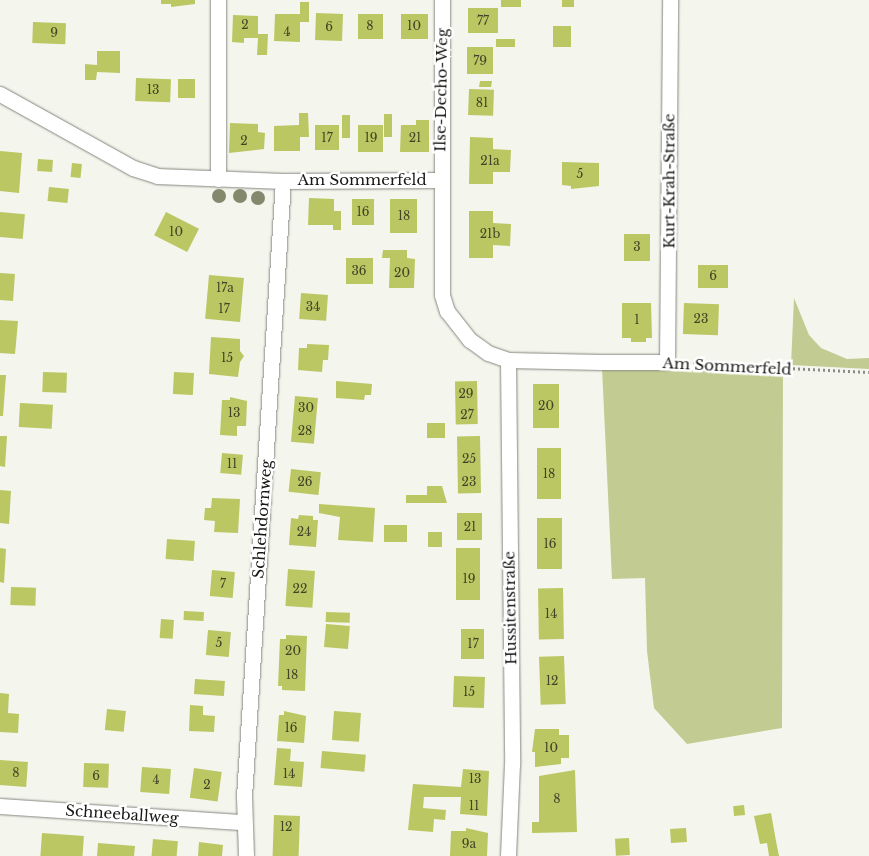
<!DOCTYPE html>
<meta charset="utf-8">
<style>
body{margin:0}
#map{position:relative;width:869px;height:856px;overflow:hidden;background:#f4f5ed;font-family:"Libre Baskerville",serif}
div>[style]{position:absolute}
.green>*{inset:0;background:#c2cc92}
.building>*{inset:0;background:#bac762;transform-origin:0 0}
.path>*{height:3px;margin-top:-1.5px;transform-origin:0;background:repeating-linear-gradient(90deg,#8a8b85 0 2.5px,transparent 0 5px)}
.roads{filter:drop-shadow(0 0 1px #868780) drop-shadow(0 0 1px #868780)}
.street>*{height:15px;margin:-7.5px;padding:0 7.5px;transform-origin:7.5px;border-radius:7.5px;background:#fff}
.trees>*{width:14px;height:14px;margin:-7px;border-radius:50%;background:#84886c}
span{translate:-50% -50%;white-space:nowrap;text-align:center;line-height:1.15;-webkit-text-stroke:5px #fff;paint-order:stroke}
.number-label{font-size:12px;color:#404428}
.number-label span{-webkit-text-stroke-width:0}
.street-label{font-size:15px;color:#171815}
</style>
<div id="map">
<div class="green">
<div style="clip-path:polygon(794px 298px,809px 335px,821px 348px,847px 359px,869px 358px,869px 369px,791px 365px)"></div>
<div style="clip-path:polygon(602px 368px,783px 372px,782px 728px,687px 744px,654px 708px,647px 651px,645px 578px,612px 579px)"></div>
</div>
<div class="building">
<div style="clip-path:polygon(161px 0,195px 0,195px 4px,171px 7px,171px 4px,161px 4px)"></div>
<div style="left:501px;top:0;width:20px;height:7px"></div>
<div style="left:562px;top:0;width:12px;height:7px"></div>
<div style="clip-path:polygon(300px 2px,309px 2px,309px 22px,300px 22px,300px 42px,274px 41px,275px 14px,300px 14px)"></div>
<div style="left:468px;top:8px;width:30px;height:25px"></div>
<div style="left:316px;top:13px;width:27px;height:27px;rotate:2deg"></div>
<div style="left:358px;top:14px;width:25px;height:25px"></div>
<div style="left:401px;top:14px;width:27px;height:25px"></div>
<div style="clip-path:polygon(233px 15px,258px 16px,258px 34px,268px 34px,267px 55px,257px 55px,258px 38px,244px 38px,244px 43px,232px 42px)"></div>
<div style="left:33px;top:22px;width:33px;height:21px;rotate:2deg"></div>
<div style="left:553px;top:26px;width:18px;height:21px"></div>
<div style="left:496px;top:39px;width:19px;height:8px"></div>
<div style="left:467px;top:47px;width:26px;height:27px"></div>
<div style="clip-path:polygon(97px 51px,120px 51px,120px 73px,97px 72px,96px 80px,85px 80px,85px 64px,97px 65px)"></div>
<div style="left:136px;top:78px;width:35px;height:23px;rotate:2deg"></div>
<div style="left:178px;top:79px;width:17px;height:19px"></div>
<div style="clip-path:polygon(480px 81px,492px 81px,491px 87px,479px 87px)"></div>
<div style="left:469px;top:89px;width:25px;height:26px;rotate:2deg"></div>
<div style="clip-path:polygon(299px 113px,308px 113px,309px 137px,300px 137px,300px 151px,274px 151px,274px 126px,299px 125px)"></div>
<div style="left:384px;top:114px;width:8px;height:23px"></div>
<div style="left:342px;top:115px;width:8px;height:23px"></div>
<div style="clip-path:polygon(416px 120px,429px 120px,429px 152px,400px 152px,401px 125px,416px 125px)"></div>
<div style="clip-path:polygon(230px 123px,258px 124px,258px 132px,265px 133px,264px 149px,229px 153px)"></div>
<div style="left:315px;top:125px;width:24px;height:25px"></div>
<div style="left:358px;top:125px;width:25px;height:27px"></div>
<div style="clip-path:polygon(470px 137px,493px 138px,493px 149px,511px 150px,510px 172px,493px 172px,493px 184px,469px 184px)"></div>
<div style="clip-path:polygon(0 151px,22px 153px,19px 193px,0 191px)"></div>
<div style="left:38px;top:159px;width:15px;height:12px;rotate:4deg"></div>
<div style="clip-path:polygon(562px 162px,599px 163px,599px 186px,571px 189px,571px 186px,562px 185px)"></div>
<div style="left:72px;top:163px;width:10px;height:14px;rotate:6deg"></div>
<div style="left:49px;top:187px;width:20px;height:14px;rotate:6deg"></div>
<div style="clip-path:polygon(309px 198px,334px 199px,334px 211px,341px 211px,341px 230px,333px 230px,333px 225px,308px 225px)"></div>
<div style="left:352px;top:199px;width:22px;height:26px"></div>
<div style="left:390px;top:199px;width:27px;height:34px"></div>
<div style="clip-path:polygon(469px 211px,493px 211px,493px 223px,511px 224px,510px 246px,493px 245px,493px 258px,469px 258px)"></div>
<div style="left:0;top:212px;width:25px;height:25px;rotate:5deg"></div>
<div style="left:166px;top:212px;width:37px;height:26px;rotate:27deg"></div>
<div style="left:624px;top:234px;width:26px;height:27px"></div>
<div style="clip-path:polygon(383px 250px,407px 250px,407px 258px,415px 259px,414px 288px,389px 288px,390px 258px,382px 258px)"></div>
<div style="left:346px;top:258px;width:27px;height:26px"></div>
<div style="left:698px;top:265px;width:30px;height:23px"></div>
<div style="left:0;top:273px;width:15px;height:27px;rotate:4deg"></div>
<div style="left:209px;top:275px;width:35px;height:44px;rotate:5deg"></div>
<div style="left:301px;top:293px;width:27px;height:26px;rotate:4deg"></div>
<div style="clip-path:polygon(622px 303px,651px 303px,652px 338px,646px 338px,646px 342px,631px 342px,631px 338px,622px 338px)"></div>
<div style="left:684px;top:303px;width:35px;height:31px;rotate:2deg"></div>
<div style="clip-path:polygon(0 320px,18px 321px,15px 354px,0 353px)"></div>
<div style="clip-path:polygon(211px 337px,240px 339px,240px 351px,244px 356px,240px 362px,238px 377px,209px 374px)"></div>
<div style="clip-path:polygon(307px 344px,329px 345px,328px 360px,323px 360px,322px 372px,298px 370px,299px 348px,307px 348px)"></div>
<div style="left:43px;top:372px;width:24px;height:20px;rotate:2deg"></div>
<div style="left:174px;top:372px;width:20px;height:22px;rotate:3deg"></div>
<div style="clip-path:polygon(0 375px,6px 375px,3px 416px,0 416px)"></div>
<div style="clip-path:polygon(336px 381px,372px 384px,371px 395px,365px 395px,364px 400px,336px 398px)"></div>
<div style="left:477px;top:381px;width:43px;height:22px;rotate:89deg"></div>
<div style="left:559px;top:384px;width:44px;height:26px;rotate:90deg"></div>
<div style="left:295px;top:396px;width:23px;height:46px;rotate:5deg"></div>
<div style="clip-path:polygon(230px 397px,247px 401px,246px 426px,237px 426px,237px 436px,220px 435px,222px 400px,230px 400px)"></div>
<div style="left:20px;top:403px;width:33px;height:24px;rotate:3deg"></div>
<div style="left:427px;top:423px;width:18px;height:15px"></div>
<div style="clip-path:polygon(0 436px,7px 436px,5px 467px,0 466px)"></div>
<div style="left:480px;top:436px;width:57px;height:23px;rotate:89deg"></div>
<div style="left:537px;top:448px;width:24px;height:51px"></div>
<div style="left:222px;top:453px;width:21px;height:20px;rotate:5deg"></div>
<div style="left:291px;top:469px;width:30px;height:23px;rotate:6deg"></div>
<div style="clip-path:polygon(427px 486px,442px 486px,447px 503px,406px 503px,406px 495px,427px 495px)"></div>
<div style="clip-path:polygon(0 490px,11px 491px,9px 524px,0 523px)"></div>
<div style="clip-path:polygon(212px 498px,240px 499px,238px 533px,214px 532px,215px 521px,204px 520px,205px 508px,211px 508px)"></div>
<div style="clip-path:polygon(319px 504px,375px 508px,373px 542px,338px 540px,340px 517px,319px 513px)"></div>
<div style="left:482px;top:513px;width:27px;height:25px;rotate:90deg"></div>
<div style="clip-path:polygon(299px 515px,313px 516px,313px 520px,318px 520px,316px 547px,289px 545px,291px 518px,298px 519px)"></div>
<div style="left:537px;top:518px;width:25px;height:51px"></div>
<div style="left:384px;top:525px;width:23px;height:17px"></div>
<div style="left:428px;top:532px;width:14px;height:15px"></div>
<div style="left:167px;top:539px;width:28px;height:20px;rotate:4deg"></div>
<div style="clip-path:polygon(0 548px,6px 549px,4px 583px,0 582px)"></div>
<div style="left:456px;top:548px;width:24px;height:52px"></div>
<div style="left:288px;top:569px;width:27px;height:37px;rotate:4deg"></div>
<div style="left:212px;top:570px;width:23px;height:26px;rotate:5deg"></div>
<div style="left:11px;top:587px;width:25px;height:18px;rotate:2deg"></div>
<div style="left:563px;top:588px;width:51px;height:25px;rotate:89deg"></div>
<div style="left:184px;top:611px;width:20px;height:9px;rotate:3deg"></div>
<div style="left:326px;top:612px;width:24px;height:10px;rotate:2deg"></div>
<div style="left:161px;top:619px;width:13px;height:19px;rotate:4deg"></div>
<div style="left:326px;top:624px;width:24px;height:23px;rotate:5deg"></div>
<div style="left:461px;top:629px;width:23px;height:30px"></div>
<div style="left:208px;top:630px;width:23px;height:25px;rotate:5deg"></div>
<div style="clip-path:polygon(286px 635px,307px 636px,305px 691px,282px 690px,282px 686px,278px 686px,280px 639px,286px 639px)"></div>
<div style="left:564px;top:656px;width:48px;height:25px;rotate:88deg"></div>
<div style="left:454px;top:676px;width:31px;height:31px;rotate:2deg"></div>
<div style="left:195px;top:679px;width:30px;height:15px;rotate:4deg"></div>
<div style="clip-path:polygon(0 693px,9px 694px,8px 713px,19px 714px,18px 733px,0 732px)"></div>
<div style="clip-path:polygon(190px 705px,203px 706px,203px 715px,215px 716px,214px 732px,189px 731px)"></div>
<div style="left:107px;top:709px;width:19px;height:21px;rotate:6deg"></div>
<div style="clip-path:polygon(284px 711px,306px 716px,304px 743px,277px 741px,279px 715px,284px 715px)"></div>
<div style="left:334px;top:711px;width:27px;height:29px;rotate:4deg"></div>
<div style="clip-path:polygon(535px 729px,559px 729px,559px 735px,569px 735px,569px 758px,561px 758px,561px 764px,535px 767px,535px 752px,532px 752px)"></div>
<div style="clip-path:polygon(277px 748px,291px 749px,290px 761px,304px 762px,302px 787px,274px 785px)"></div>
<div style="left:322px;top:751px;width:44px;height:17px;rotate:5deg"></div>
<div style="left:0;top:760px;width:28px;height:25px;rotate:4deg"></div>
<div style="left:84px;top:763px;width:25px;height:24px;rotate:2deg"></div>
<div style="left:142px;top:767px;width:29px;height:25px;rotate:4deg"></div>
<div style="left:194px;top:768px;width:28px;height:30px;rotate:8deg"></div>
<div style="clip-path:polygon(463px 769px,489px 771px,487px 816px,460px 814px,461px 797px,424px 797px,423px 808px,446px 810px,445px 820px,434px 819px,433px 832px,408px 830px,413px 784px,461px 787px)"></div>
<div style="clip-path:polygon(575px 770px,577px 832px,532px 833px,532px 822px,539px 822px,539px 776px)"></div>
<div style="left:744px;top:805px;width:10px;height:11px;rotate:84deg"></div>
<div style="clip-path:polygon(771px 813px,776px 841px,779px 856px,769px 856px,767px 843px,760px 844px,754px 816px)"></div>
<div style="left:274px;top:815px;width:26px;height:41px;rotate:2deg"></div>
<div style="clip-path:polygon(466px 828px,488px 833px,487px 856px,450px 856px,451px 831px,466px 831px)"></div>
<div style="left:686px;top:828px;width:14px;height:16px;rotate:86deg"></div>
<div style="left:42px;top:833px;width:42px;height:23px;rotate:4deg"></div>
<div style="left:629px;top:838px;width:17px;height:14px;rotate:87deg"></div>
<div style="left:153px;top:839px;width:25px;height:17px;rotate:5deg"></div>
<div style="clip-path:polygon(199px 842px,223px 845px,222px 856px,198px 856px)"></div>
<div style="clip-path:polygon(98px 843px,135px 846px,134px 856px,97px 856px)"></div>
</div>
<div class="path">
<div style="left:683px;top:363px;width:186px;rotate:2.8deg"></div>
</div>
<div class="roads">
<div class="street">
<div style="left:218px;top:0;width:179px;rotate:90deg"></div>
<div style="left:442px;top:0;width:295px;rotate:90deg"></div>
<div style="left:442px;top:295px;width:17px;rotate:73deg"></div>
<div style="left:447px;top:311px;width:37px;rotate:52deg"></div>
<div style="left:470px;top:340px;width:22px;rotate:36deg"></div>
<div style="left:488px;top:353px;width:21px;rotate:19deg"></div>
<div style="left:508px;top:360px;width:93px;rotate:1.2deg"></div>
<div style="left:601px;top:362px;width:66px"></div>
<div style="left:667px;top:362px;width:362px;rotate:-89.5deg"></div>
<div style="left:0;top:94px;width:152px;rotate:29.1deg"></div>
<div style="left:133px;top:168px;width:25px;rotate:18deg"></div>
<div style="left:157px;top:176px;width:126px;rotate:2.3deg"></div>
<div style="left:283px;top:181px;width:157px;rotate:-0.4deg"></div>
<div style="left:508px;top:360px;width:404px;rotate:89.4deg"></div>
<div style="left:512px;top:764px;width:92px;rotate:92.5deg"></div>
<div style="left:0;top:806px;width:244px;rotate:3.8deg"></div>
<div style="left:246px;top:856px;width:59px;rotate:-91.9deg"></div>
<div style="left:244px;top:797px;width:617px;rotate:-86.38deg"></div>
</div>
</div>
<div class="trees">
<div style="left:219px;top:196px"></div>
<div style="left:240px;top:196px"></div>
<div style="left:258px;top:198px"></div>
</div>
<div class="number-label">
<span style="left:483px;top:21px">77</span>
<span style="left:245px;top:25px">2</span>
<span style="left:370px;top:26px">8</span>
<span style="left:414px;top:26px">10</span>
<span style="left:329px;top:27px">6</span>
<span style="left:287px;top:32px">4</span>
<span style="left:54px;top:33px">9</span>
<span style="left:480px;top:61px">79</span>
<span style="left:153px;top:90px">13</span>
<span style="left:482px;top:103px">81</span>
<span style="left:327px;top:138px">17</span>
<span style="left:371px;top:138px">19</span>
<span style="left:415px;top:138px">21</span>
<span style="left:244px;top:141px">2</span>
<span style="left:490px;top:161px">21a</span>
<span style="left:580px;top:174px">5</span>
<span style="left:363px;top:212px">16</span>
<span style="left:404px;top:216px">18</span>
<span style="left:176px;top:232px">10</span>
<span style="left:490px;top:234px">21b</span>
<span style="left:637px;top:247px">3</span>
<span style="left:359px;top:271px">36</span>
<span style="left:402px;top:273px">20</span>
<span style="left:713px;top:276px">6</span>
<span style="left:225px;top:288px">17a</span>
<span style="left:313px;top:307px">34</span>
<span style="left:224px;top:309px">17</span>
<span style="left:701px;top:319px">23</span>
<span style="left:637px;top:320px">1</span>
<span style="left:227px;top:358px">15</span>
<span style="left:466px;top:394px">29</span>
<span style="left:546px;top:406px">20</span>
<span style="left:306px;top:408px">30</span>
<span style="left:234px;top:413px">13</span>
<span style="left:467px;top:415px">27</span>
<span style="left:305px;top:431px">28</span>
<span style="left:469px;top:459px">25</span>
<span style="left:232px;top:464px">11</span>
<span style="left:549px;top:474px">18</span>
<span style="left:305px;top:482px">26</span>
<span style="left:469px;top:482px">23</span>
<span style="left:470px;top:527px">21</span>
<span style="left:304px;top:532px">24</span>
<span style="left:550px;top:544px">16</span>
<span style="left:469px;top:579px">19</span>
<span style="left:223px;top:584px">7</span>
<span style="left:300px;top:589px">22</span>
<span style="left:551px;top:614px">14</span>
<span style="left:219px;top:643px">5</span>
<span style="left:473px;top:644px">17</span>
<span style="left:293px;top:651px">20</span>
<span style="left:292px;top:675px">18</span>
<span style="left:552px;top:681px">12</span>
<span style="left:469px;top:692px">15</span>
<span style="left:291px;top:728px">16</span>
<span style="left:551px;top:748px">10</span>
<span style="left:16px;top:773px">8</span>
<span style="left:289px;top:774px">14</span>
<span style="left:96px;top:776px">6</span>
<span style="left:475px;top:779px">13</span>
<span style="left:156px;top:780px">4</span>
<span style="left:207px;top:785px">2</span>
<span style="left:557px;top:799px">8</span>
<span style="left:474px;top:806px">11</span>
<span style="left:286px;top:827px">12</span>
<span style="left:469px;top:844px">9a</span>
</div>
<div class="street-label">
<span style="left:441px;top:90px;rotate:-89deg">Ilse-Decho-Weg</span>
<span style="left:362px;top:180px">Am Sommerfeld</span>
<span style="left:669px;top:181px;rotate:-90deg">Kurt-Krah-Straße</span>
<span style="left:727px;top:366px;rotate:3deg">Am Sommerfeld</span>
<span style="left:262px;top:519px;rotate:-86deg">Schlehdornweg</span>
<span style="left:510px;top:608px;rotate:-91deg">Hussitenstraße</span>
<span style="left:122px;top:814px;rotate:4deg">Schneeballweg</span>
</div>
</div>
